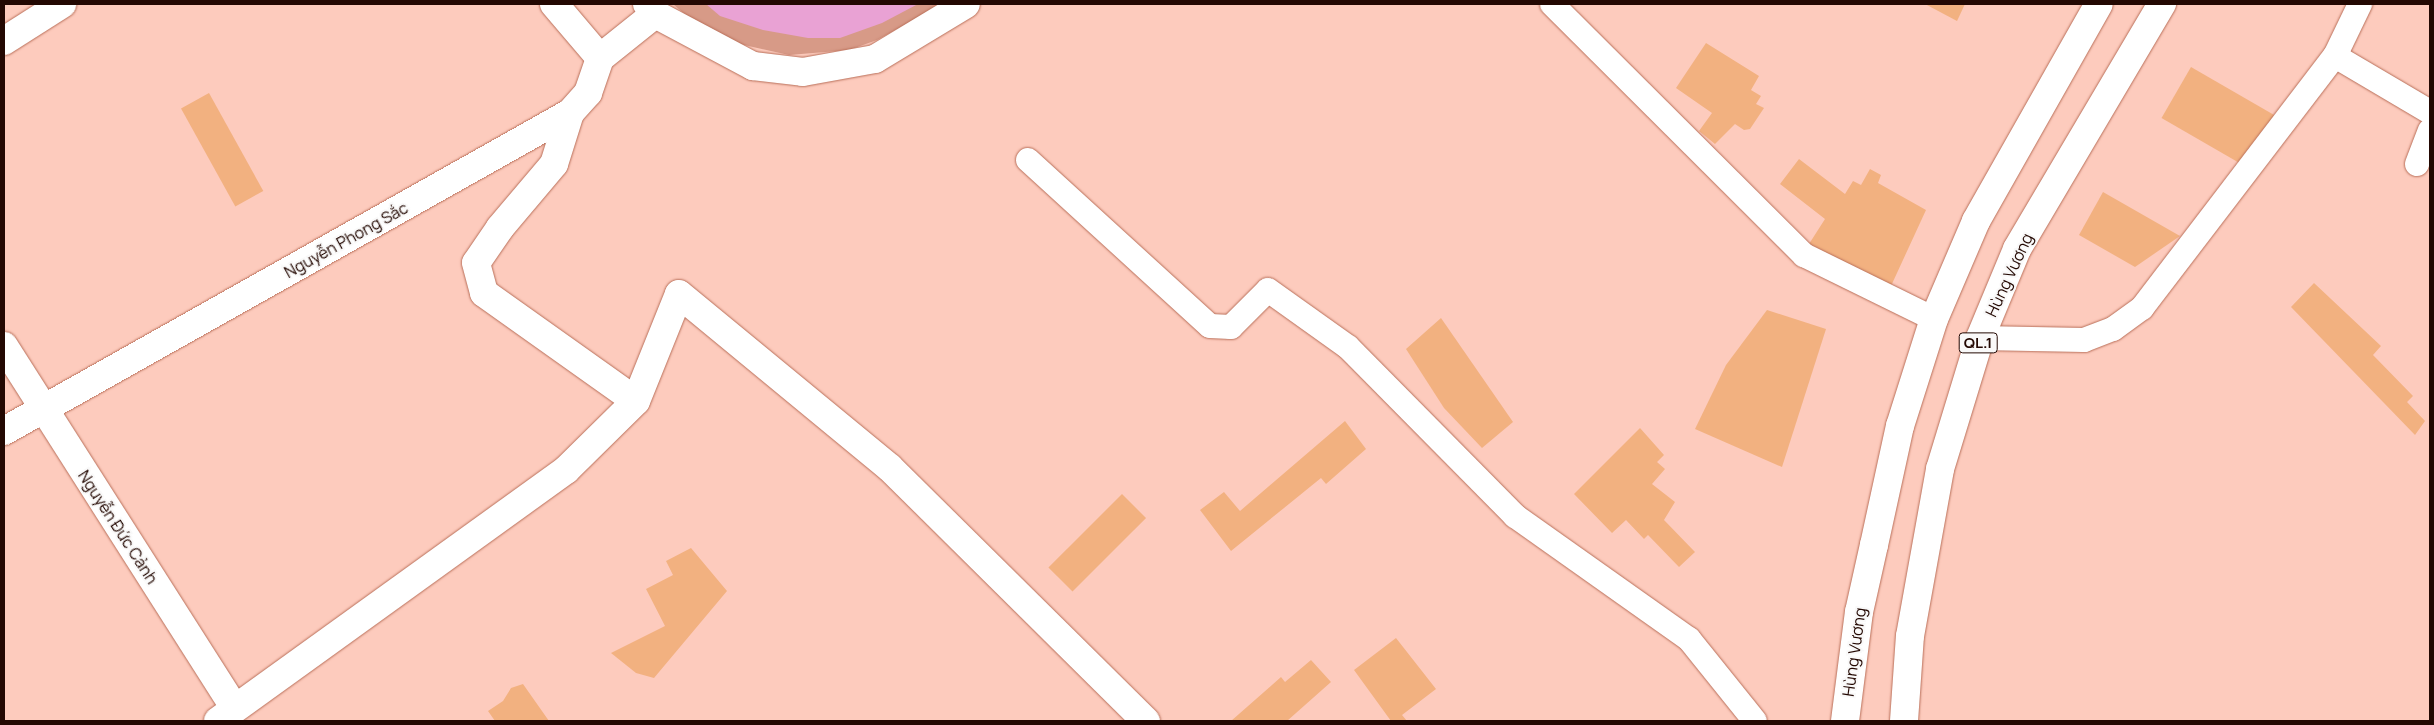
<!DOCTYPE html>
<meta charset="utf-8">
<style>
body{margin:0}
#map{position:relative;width:2434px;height:725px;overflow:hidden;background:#fdcbbd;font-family:Manrope,sans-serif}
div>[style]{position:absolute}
.green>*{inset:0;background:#d79a87}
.water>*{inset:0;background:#e9a2d4}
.building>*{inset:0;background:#f2b180;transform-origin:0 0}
.roads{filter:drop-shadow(0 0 1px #b96f59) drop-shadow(0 0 1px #b96f59)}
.service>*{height:24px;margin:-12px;padding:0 12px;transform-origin:12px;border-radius:12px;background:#fff}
.minor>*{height:28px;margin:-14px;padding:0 14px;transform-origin:14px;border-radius:14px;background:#fff}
.trunk>*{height:28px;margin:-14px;padding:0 14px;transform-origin:14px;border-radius:14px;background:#fff}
span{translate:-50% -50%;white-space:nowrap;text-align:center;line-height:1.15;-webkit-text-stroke:4px #f9f9f9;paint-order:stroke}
.shield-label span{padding:1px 4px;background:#f9f9f9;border:1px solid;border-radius:4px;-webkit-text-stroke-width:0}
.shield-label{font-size:15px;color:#230802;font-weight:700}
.street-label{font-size:16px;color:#230802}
.frame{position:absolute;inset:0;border:5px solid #230802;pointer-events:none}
</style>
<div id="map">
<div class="green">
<div style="clip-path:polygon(673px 4px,943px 4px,877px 40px,849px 50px,789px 55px,731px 42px,703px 30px)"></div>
</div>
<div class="water">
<div style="clip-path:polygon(706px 4px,918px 4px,882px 23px,840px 38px,808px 38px,763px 30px,720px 16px)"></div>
</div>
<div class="building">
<div style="clip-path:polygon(1925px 4px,1965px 4px,1957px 21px)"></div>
<div style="clip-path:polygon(1706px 43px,1759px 76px,1751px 90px,1761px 96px,1756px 104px,1764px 108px,1750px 129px,1744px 130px,1735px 124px,1715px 144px,1699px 131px,1712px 113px,1676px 88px)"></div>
<div style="left:2191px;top:67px;width:108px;height:59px;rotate:30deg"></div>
<div style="left:209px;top:93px;width:112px;height:32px;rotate:61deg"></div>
<div style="clip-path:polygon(1799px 159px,1845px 194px,1853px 181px,1861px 185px,1870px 169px,1881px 175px,1878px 183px,1926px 210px,1891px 286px,1809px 244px,1825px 219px,1780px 184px)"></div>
<div style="clip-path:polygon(2103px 192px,2180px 236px,2135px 267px,2079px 235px)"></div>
<div style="clip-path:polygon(2314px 283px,2381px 346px,2373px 355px,2413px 396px,2407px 402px,2425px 421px,2415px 435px,2291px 307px)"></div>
<div style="clip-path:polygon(1767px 310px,1826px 329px,1782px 467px,1695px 429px,1726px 365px)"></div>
<div style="clip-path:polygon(1441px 318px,1513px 422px,1482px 448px,1444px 408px,1406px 349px)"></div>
<div style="clip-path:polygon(1345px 421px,1366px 449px,1326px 484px,1321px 478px,1231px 551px,1200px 510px,1224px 492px,1240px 511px)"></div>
<div style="clip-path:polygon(1640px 428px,1664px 455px,1657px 462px,1665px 469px,1652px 484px,1675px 502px,1664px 520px,1695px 552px,1679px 567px,1648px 535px,1644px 539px,1626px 520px,1612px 533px,1574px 494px)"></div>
<div style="left:1122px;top:494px;width:34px;height:104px;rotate:45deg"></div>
<div style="clip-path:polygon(691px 548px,727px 591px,654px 678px,636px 673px,611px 653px,665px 626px,646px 589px,673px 575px,666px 561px)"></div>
<div style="clip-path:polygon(1396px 638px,1436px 689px,1402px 715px,1407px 721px,1391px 721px,1354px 670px)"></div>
<div style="clip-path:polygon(1311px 660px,1331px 682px,1287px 721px,1231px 721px,1281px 677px,1285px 682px)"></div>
<div style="clip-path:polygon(523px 684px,549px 721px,495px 721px,488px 711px,503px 701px,511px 688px)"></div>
</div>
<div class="roads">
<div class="service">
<div style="left:1552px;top:4px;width:356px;rotate:44.9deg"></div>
<div style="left:1804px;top:255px;width:145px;rotate:26.2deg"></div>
<div style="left:2335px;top:56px;width:110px;rotate:30.5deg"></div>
<div style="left:1028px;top:160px;width:246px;rotate:42.4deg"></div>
<div style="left:1210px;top:326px;width:21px;rotate:3deg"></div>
<div style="left:1231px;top:327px;width:52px;rotate:-45deg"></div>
<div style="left:1268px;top:290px;width:98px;rotate:35.5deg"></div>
<div style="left:1348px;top:347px;width:238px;rotate:45.3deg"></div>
<div style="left:1515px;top:516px;width:213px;rotate:35.3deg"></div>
<div style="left:1689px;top:639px;width:105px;rotate:51.2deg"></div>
<div style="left:2417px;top:164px;width:36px;rotate:-69deg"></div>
<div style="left:1980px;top:338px;width:104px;rotate:1.1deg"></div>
<div style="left:2084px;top:340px;width:31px;rotate:-21deg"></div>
<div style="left:2113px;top:329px;width:36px;rotate:-36deg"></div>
<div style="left:2142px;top:308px;width:317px;rotate:-52.6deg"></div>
<div style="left:2335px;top:56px;width:58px;rotate:-64.3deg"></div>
</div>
<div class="minor">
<div style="left:647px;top:4px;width:13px;rotate:51deg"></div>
<div style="left:655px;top:14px;width:111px;rotate:28deg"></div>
<div style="left:753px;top:66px;width:50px;rotate:6.8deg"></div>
<div style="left:803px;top:72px;width:73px;rotate:-10.2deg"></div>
<div style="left:875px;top:59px;width:106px;rotate:-31.1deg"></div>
<div style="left:4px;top:41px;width:69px;rotate:-32.5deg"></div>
<div style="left:600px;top:58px;width:70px;rotate:-38.7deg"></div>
<div style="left:570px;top:113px;width:53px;rotate:107.4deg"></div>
<div style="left:554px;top:164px;width:84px;rotate:130.2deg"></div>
<div style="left:500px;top:228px;width:42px;rotate:124.4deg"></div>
<div style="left:476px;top:263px;width:31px;rotate:75deg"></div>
<div style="left:484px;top:293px;width:186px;rotate:35.4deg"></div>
<div style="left:4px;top:346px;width:428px;rotate:57.5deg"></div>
<div style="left:4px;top:431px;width:649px;rotate:-29.33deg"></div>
<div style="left:570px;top:113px;width:27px;rotate:-48deg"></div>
<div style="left:588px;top:93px;width:37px;rotate:-71deg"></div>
<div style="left:600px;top:58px;width:71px;rotate:-130.4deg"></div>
<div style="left:218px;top:721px;width:429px;rotate:-35.8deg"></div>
<div style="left:566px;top:470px;width:98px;rotate:-44.6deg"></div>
<div style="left:636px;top:401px;width:115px;rotate:-68.1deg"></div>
<div style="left:679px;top:294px;width:273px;rotate:39.5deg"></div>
<div style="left:890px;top:468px;width:360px;rotate:44.7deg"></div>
</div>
<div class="trunk">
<div style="left:1845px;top:721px;width:110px;rotate:-82.7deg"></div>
<div style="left:1859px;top:612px;width:69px;rotate:-77.4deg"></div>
<div style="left:1874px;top:545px;width:122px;rotate:-77.7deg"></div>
<div style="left:1900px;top:426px;width:112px;rotate:-72.4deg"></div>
<div style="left:1934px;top:319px;width:107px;rotate:-66.8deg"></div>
<div style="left:1976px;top:221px;width:249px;rotate:-60.5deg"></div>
<div style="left:1904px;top:721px;width:85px;rotate:-86deg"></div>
<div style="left:1910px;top:636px;width:170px;rotate:-79.8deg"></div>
<div style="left:1940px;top:469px;width:137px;rotate:-73deg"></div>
<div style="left:1980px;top:338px;width:96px;rotate:-67.4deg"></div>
<div style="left:2017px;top:249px;width:285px;rotate:-59.4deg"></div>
</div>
</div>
<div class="shield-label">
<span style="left:1978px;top:343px">QL.1</span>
</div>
<div class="street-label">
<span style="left:346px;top:240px;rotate:-29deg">Nguyễn Phong Sắc</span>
<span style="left:2009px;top:275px;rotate:-65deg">Hùng Vương</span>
<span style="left:118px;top:527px;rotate:57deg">Nguyễn Đức Cảnh</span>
<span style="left:1854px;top:652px;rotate:-82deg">Hùng Vương</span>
</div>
<div class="frame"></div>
</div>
